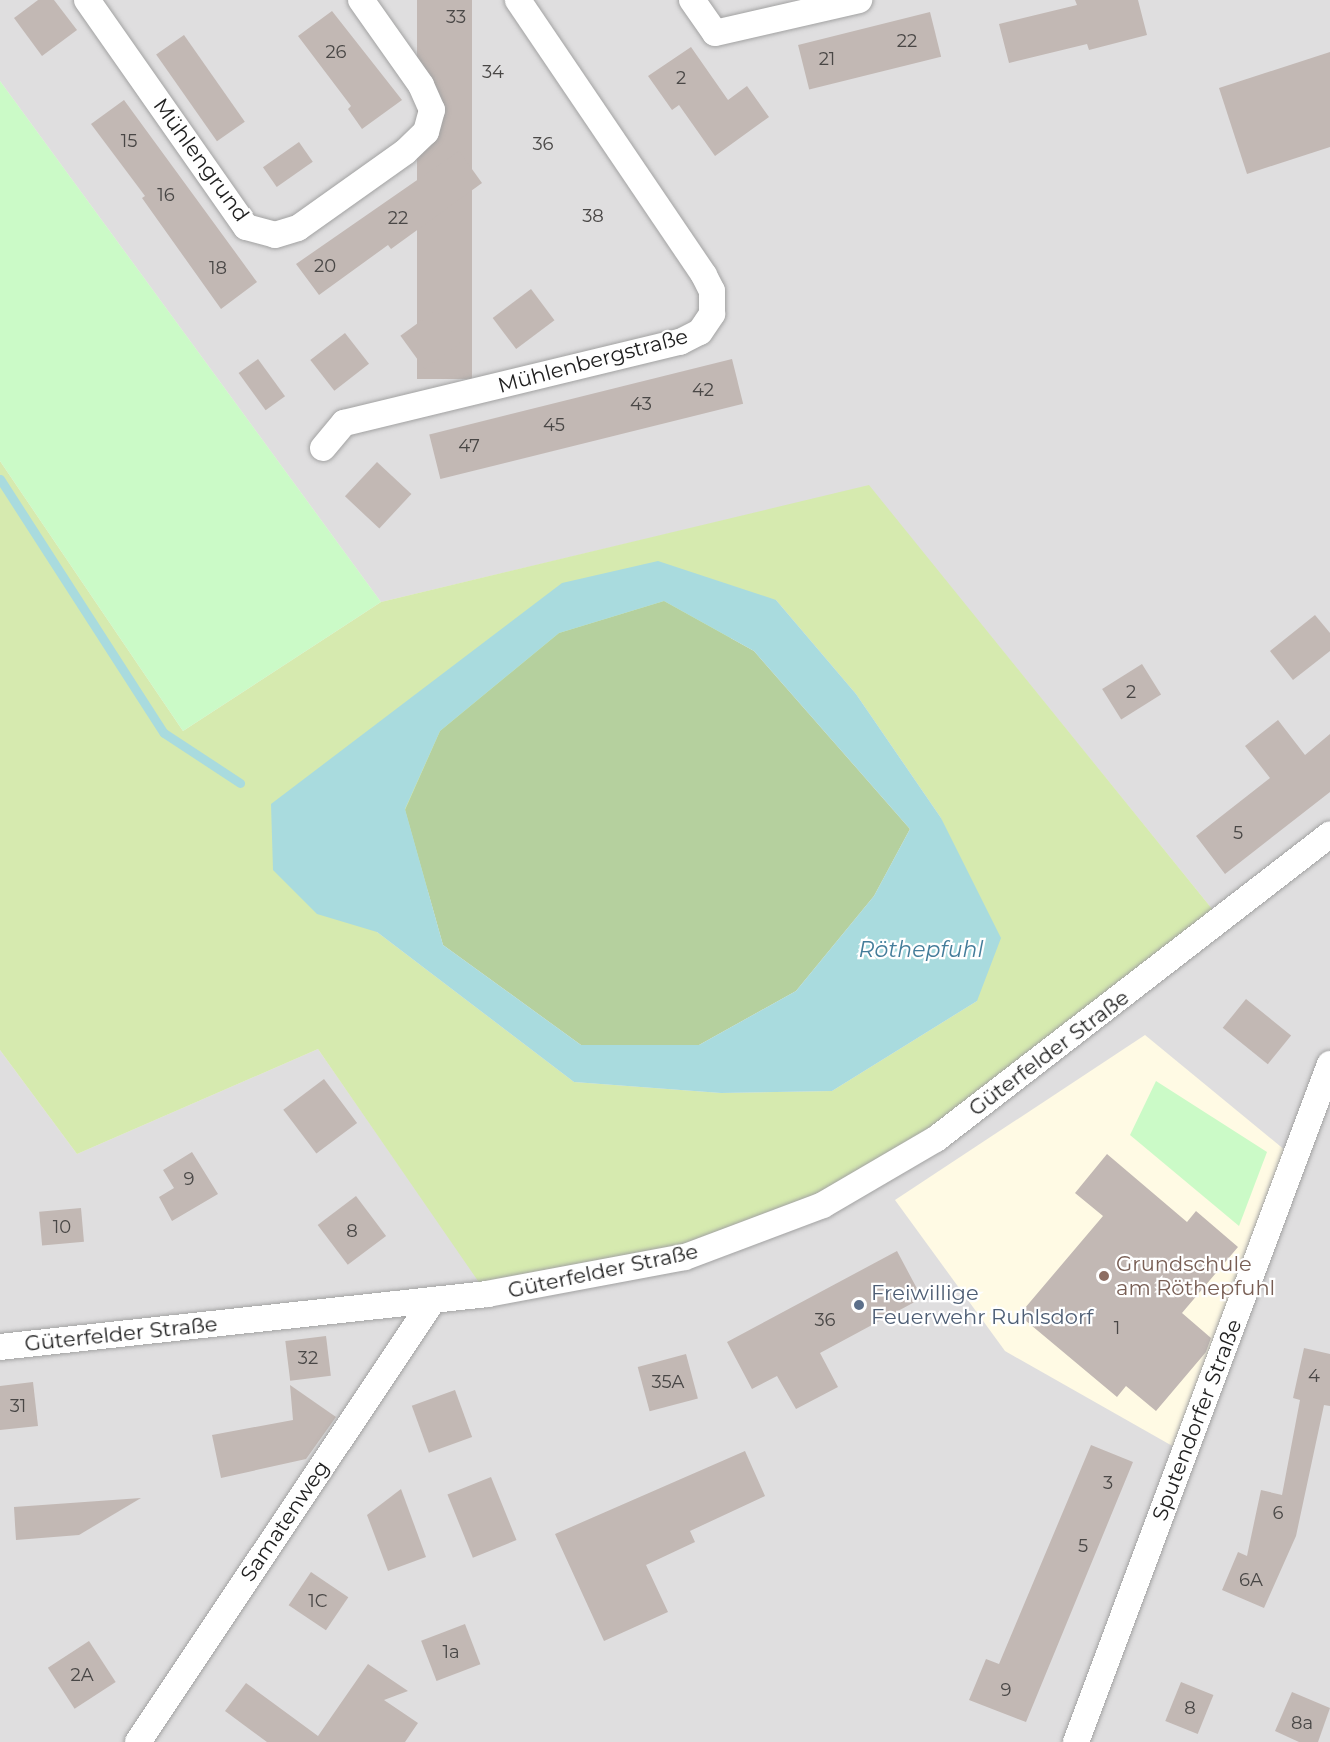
<!DOCTYPE html>
<meta charset="utf-8">
<style>
body{margin:0}
#map{position:relative;width:1330px;height:1742px;overflow:hidden;background:#f2ede8;font-family:Montserrat,sans-serif}
div>[style]{position:absolute}
.residential>*{inset:0;background:#dfdedf}
.education>*{inset:0;background:#fffae4}
.grass>*{inset:0;background:#d6eaaf}
.forest>*{inset:0;background:#b5d09e}
.park>*{inset:0;background:#cbfac7}
.water>*{inset:0;background:#a9dbde}
.stream>*{height:9px;margin:-4.5px;padding:0 4.5px;transform-origin:4.5px;border-radius:4.5px;background:#a9dbde}
.building>*{inset:0;background:#c2b8b4;transform-origin:0 0}
.roads{filter:drop-shadow(0 0 2px #a2a2a2) drop-shadow(0 0 2px #a2a2a2)}
.minor>*{height:26px;margin:-13px;padding:0 13px;transform-origin:13px;border-radius:13px;background:#fff}
.dots>*{width:16px;height:16px;translate:-50% -50%;box-sizing:border-box;border:3px solid #fff;border-radius:50%}
span{translate:-50% -50%;white-space:nowrap;text-align:center;line-height:1.15;-webkit-text-stroke:4.5px #fff;paint-order:stroke}
.number-label{font-size:18px;color:#494746}
.number-label span{-webkit-text-stroke-width:0}
.street-label{font-size:21px;color:#212121}
.education-label{font-size:21px;color:#785e54}
.left{translate:0 -50%;text-align:left}
.service-label{font-size:21px;color:#4e5e75}
.water-label{font-size:22px;color:#447d9a;font-style:italic}
</style>
<div id="map">
<div class="residential">
<div style="clip-path:polygon(0 0,1330px 0,1330px 1742px,0 1742px,0 1050px,77px 1154px,318px 1049px,488px 1294px,1221px 920px,869px 486px,381px 602px,0 81px)"></div>
</div>
<div class="education">
<div style="clip-path:polygon(1145px 1035px,1303px 1165px,1183px 1452px,1005px 1351px,895px 1200px)"></div>
</div>
<div class="grass">
<div style="clip-path:polygon(evenodd,0 461px,183px 731px,381px 602px,869px 485px,1221px 920px,936px 1139px,685px 1257px,487px 1294px,318px 1049px,77px 1154px,0 1050px,0 461px,776px 600px,856px 694px,941px 818px,977px 1001px,832px 1091px,721px 1093px,574px 1082px,377px 932px,776px 600px)"></div>
</div>
<div class="forest">
<div style="clip-path:polygon(664px 601px,754px 651px,910px 829px,874px 896px,796px 991px,699px 1045px,581px 1045px,443px 945px,405px 810px,440px 731px,559px 633px)"></div>
</div>
<div class="park">
<div style="clip-path:polygon(0 81px,381px 602px,183px 731px,0 461px)"></div>
<div style="clip-path:polygon(1156px 1081px,1267px 1152px,1239px 1226px,1130px 1135px)"></div>
</div>
<div class="water">
<div style="clip-path:polygon(evenodd,658px 561px,776px 600px,856px 694px,941px 818px,1001px 938px,977px 1001px,832px 1091px,721px 1093px,574px 1082px,377px 932px,317px 914px,273px 870px,271px 804px,562px 583px,658px 561px,664px 601px,754px 651px,910px 829px,874px 896px,796px 991px,699px 1045px,581px 1045px,443px 945px,405px 809px,440px 731px,559px 633px,664px 601px)"></div>
</div>
<div class="stream">
<div style="left:0;top:479px;width:302px;rotate:57.2deg"></div>
<div style="left:164px;top:733px;width:91px;rotate:33.3deg"></div>
</div>
<div class="building">
<div style="clip-path:polygon(38px 0,54px 0,77px 30px,42px 56px,14px 18px)"></div>
<div style="left:417px;top:0;width:55px;height:379px"></div>
<div style="clip-path:polygon(1075px 0,1138px 0,1147px 35px,1089px 50px,1087px 44px,1009px 63px,999px 24px,1077px 5px)"></div>
<div style="clip-path:polygon(332px 11px,402px 100px,362px 129px,348px 109px,351px 106px,298px 36px)"></div>
<div style="left:930px;top:12px;width:46px;height:136px;rotate:76deg"></div>
<div style="left:184px;top:35px;width:106px;height:34px;rotate:55deg"></div>
<div style="clip-path:polygon(691px 47px,728px 100px,747px 86px,769px 117px,715px 156px,679px 105px,672px 110px,648px 76px)"></div>
<div style="clip-path:polygon(1330px 52px,1330px 147px,1247px 174px,1219px 88px)"></div>
<div style="clip-path:polygon(124px 100px,257px 282px,221px 309px,142px 198px,145px 196px,91px 124px)"></div>
<div style="left:299px;top:142px;width:24px;height:44px;rotate:55deg"></div>
<div style="clip-path:polygon(459px 151px,482px 183px,391px 249px,388px 245px,319px 295px,296px 264px)"></div>
<div style="left:531px;top:289px;width:39px;height:48px;rotate:53deg"></div>
<div style="left:436px;top:310px;width:41px;height:44px;rotate:54deg"></div>
<div style="left:345px;top:333px;width:39px;height:44px;rotate:52deg"></div>
<div style="left:258px;top:359px;width:46px;height:24px;rotate:54deg"></div>
<div style="left:732px;top:359px;width:46px;height:312px;rotate:76deg"></div>
<div style="left:377px;top:462px;width:47px;height:47px;rotate:43deg"></div>
<div style="clip-path:polygon(1315px 615px,1330px 633px,1330px 651px,1293px 680px,1270px 651px)"></div>
<div style="left:1142px;top:664px;width:36px;height:47px;rotate:58deg"></div>
<div style="clip-path:polygon(1278px 720px,1305px 755px,1330px 734px,1330px 792px,1225px 874px,1196px 836px,1270px 778px,1245px 746px)"></div>
<div style="left:1246px;top:999px;width:58px;height:37px;rotate:39deg"></div>
<div style="left:324px;top:1079px;width:55px;height:51px;rotate:53deg"></div>
<div style="clip-path:polygon(192px 1152px,218px 1194px,172px 1221px,159px 1197px,174px 1188px,163px 1170px)"></div>
<div style="clip-path:polygon(1107px 1154px,1187px 1222px,1196px 1211px,1238px 1247px,1182px 1313px,1211px 1338px,1206px 1352px,1156px 1411px,1126px 1386px,1117px 1397px,1019px 1315px,1103px 1216px,1075px 1193px)"></div>
<div style="left:356px;top:1196px;width:50px;height:48px;rotate:53deg"></div>
<div style="left:81px;top:1208px;width:34px;height:42px;rotate:85deg"></div>
<div style="clip-path:polygon(897px 1251px,922px 1298px,820px 1353px,838px 1387px,796px 1409px,777px 1376px,752px 1389px,727px 1342px)"></div>
<div style="left:326px;top:1336px;width:40px;height:41px;rotate:83deg"></div>
<div style="clip-path:polygon(1304px 1348px,1330px 1354px,1330px 1406px,1324px 1405px,1296px 1536px,1264px 1608px,1222px 1590px,1238px 1552px,1247px 1556px,1261px 1490px,1282px 1495px,1300px 1400px,1293px 1398px)"></div>
<div style="left:686px;top:1354px;width:46px;height:50px;rotate:75deg"></div>
<div style="clip-path:polygon(33px 1382px,38px 1426px,0 1430px,0 1386px)"></div>
<div style="clip-path:polygon(290px 1385px,336px 1417px,306px 1459px,221px 1478px,212px 1435px,293px 1420px)"></div>
<div style="left:455px;top:1390px;width:50px;height:46px;rotate:70deg"></div>
<div style="clip-path:polygon(1091px 1445px,1133px 1462px,1026px 1722px,969px 1700px,986px 1659px,999px 1664px)"></div>
<div style="clip-path:polygon(745px 1451px,765px 1496px,690px 1531px,695px 1542px,646px 1565px,668px 1612px,604px 1641px,555px 1534px)"></div>
<div style="left:491px;top:1477px;width:68px;height:47px;rotate:68deg"></div>
<div style="clip-path:polygon(401px 1489px,426px 1557px,388px 1571px,367px 1515px)"></div>
<div style="clip-path:polygon(141px 1498px,79px 1535px,16px 1540px,14px 1507px)"></div>
<div style="left:311px;top:1572px;width:45px;height:40px;rotate:34deg"></div>
<div style="left:465px;top:1624px;width:43px;height:47px;rotate:69deg"></div>
<div style="left:89px;top:1641px;width:49px;height:49px;rotate:57deg"></div>
<div style="clip-path:polygon(368px 1664px,408px 1691px,384px 1700px,418px 1723px,405px 1742px,267px 1742px,225px 1711px,246px 1683px,318px 1736px)"></div>
<div style="left:1181px;top:1682px;width:35px;height:42px;rotate:22deg"></div>
<div style="clip-path:polygon(1292px 1692px,1330px 1708px,1318px 1742px,1299px 1742px,1275px 1731px)"></div>
</div>
<div class="roads">
<div class="minor">
<div style="left:87px;top:0;width:277px;rotate:55deg"></div>
<div style="left:246px;top:227px;width:30px;rotate:15deg"></div>
<div style="left:275px;top:235px;width:24px;rotate:-17deg"></div>
<div style="left:298px;top:228px;width:131px;rotate:-35.4deg"></div>
<div style="left:405px;top:152px;width:29px;rotate:-44deg"></div>
<div style="left:426px;top:132px;width:23px;rotate:-75deg"></div>
<div style="left:432px;top:110px;width:27px;rotate:-114deg"></div>
<div style="left:421px;top:85px;width:104px;rotate:-125.2deg"></div>
<div style="left:692px;top:0;width:40px;rotate:55.1deg"></div>
<div style="left:715px;top:33px;width:148px;rotate:-12.9deg"></div>
<div style="left:323px;top:448px;width:33px;rotate:-50deg"></div>
<div style="left:344px;top:423px;width:346px;rotate:-13.6deg"></div>
<div style="left:680px;top:342px;width:22px;rotate:-27deg"></div>
<div style="left:700px;top:332px;width:22px;rotate:-56deg"></div>
<div style="left:712px;top:314px;width:23px;rotate:-90deg"></div>
<div style="left:712px;top:291px;width:18px;rotate:-117deg"></div>
<div style="left:704px;top:275px;width:332px;rotate:-124.1deg"></div>
<div style="left:0;top:1347px;width:490px;rotate:-6.2deg"></div>
<div style="left:487px;top:1294px;width:201px;rotate:-10.6deg"></div>
<div style="left:685px;top:1257px;width:147px;rotate:-20.6deg"></div>
<div style="left:823px;top:1205px;width:131px;rotate:-30.3deg"></div>
<div style="left:936px;top:1139px;width:498px;rotate:-37.7deg"></div>
<div style="left:138px;top:1742px;width:531px;rotate:-56.28deg"></div>
<div style="left:1076px;top:1742px;width:724px;rotate:-69.46deg"></div>
</div>
</div>
<div class="dots">
<div style="left:1104px;top:1276px;background:#8d6e63"></div>
<div style="left:859px;top:1305px;background:#5c6f8a"></div>
</div>
<div class="number-label">
<span style="left:456px;top:17px">33</span>
<span style="left:907px;top:41px">22</span>
<span style="left:336px;top:52px">26</span>
<span style="left:827px;top:59px">21</span>
<span style="left:493px;top:72px">34</span>
<span style="left:681px;top:78px">2</span>
<span style="left:129px;top:141px">15</span>
<span style="left:543px;top:144px">36</span>
<span style="left:166px;top:195px">16</span>
<span style="left:593px;top:216px">38</span>
<span style="left:398px;top:218px">22</span>
<span style="left:325px;top:266px">20</span>
<span style="left:218px;top:268px">18</span>
<span style="left:703px;top:390px">42</span>
<span style="left:641px;top:404px">43</span>
<span style="left:554px;top:425px">45</span>
<span style="left:469px;top:446px">47</span>
<span style="left:1131px;top:692px">2</span>
<span style="left:1238px;top:833px">5</span>
<span style="left:189px;top:1179px">9</span>
<span style="left:62px;top:1227px">10</span>
<span style="left:352px;top:1231px">8</span>
<span style="left:825px;top:1320px">36</span>
<span style="left:1117px;top:1328px">1</span>
<span style="left:308px;top:1358px">32</span>
<span style="left:1314px;top:1376px">4</span>
<span style="left:668px;top:1382px">35A</span>
<span style="left:18px;top:1406px">31</span>
<span style="left:1108px;top:1483px">3</span>
<span style="left:1278px;top:1513px">6</span>
<span style="left:1083px;top:1546px">5</span>
<span style="left:1251px;top:1580px">6A</span>
<span style="left:318px;top:1601px">1C</span>
<span style="left:451px;top:1652px">1a</span>
<span style="left:82px;top:1675px">2A</span>
<span style="left:1006px;top:1690px">9</span>
<span style="left:1190px;top:1708px">8</span>
<span style="left:1302px;top:1723px">8a</span>
</div>
<div class="street-label">
<span style="left:201px;top:160px;rotate:54deg">Mühlengrund</span>
<span style="left:593px;top:361px;rotate:-15deg">Mühlenbergstraße</span>
<span style="left:1049px;top:1053px;rotate:-37deg">Güterfelder Straße</span>
<span style="left:603px;top:1271px;rotate:-12deg">Güterfelder Straße</span>
<span style="left:121px;top:1334px;rotate:-6deg">Güterfelder Straße</span>
<span style="left:1197px;top:1420px;rotate:-69deg">Sputendorfer Straße</span>
<span style="left:285px;top:1521px;rotate:-56deg">Samatenweg</span>
</div>
<div class="education-label">
<span class="left" style="left:1116px;top:1276px">Grundschule<br>am Röthepfuhl</span>
</div>
<div class="service-label">
<span class="left" style="left:871px;top:1305px">Freiwillige<br>Feuerwehr Ruhlsdorf</span>
</div>
<div class="water-label">
<span style="left:921px;top:950px">Röthepfuhl</span>
</div>
</div>
